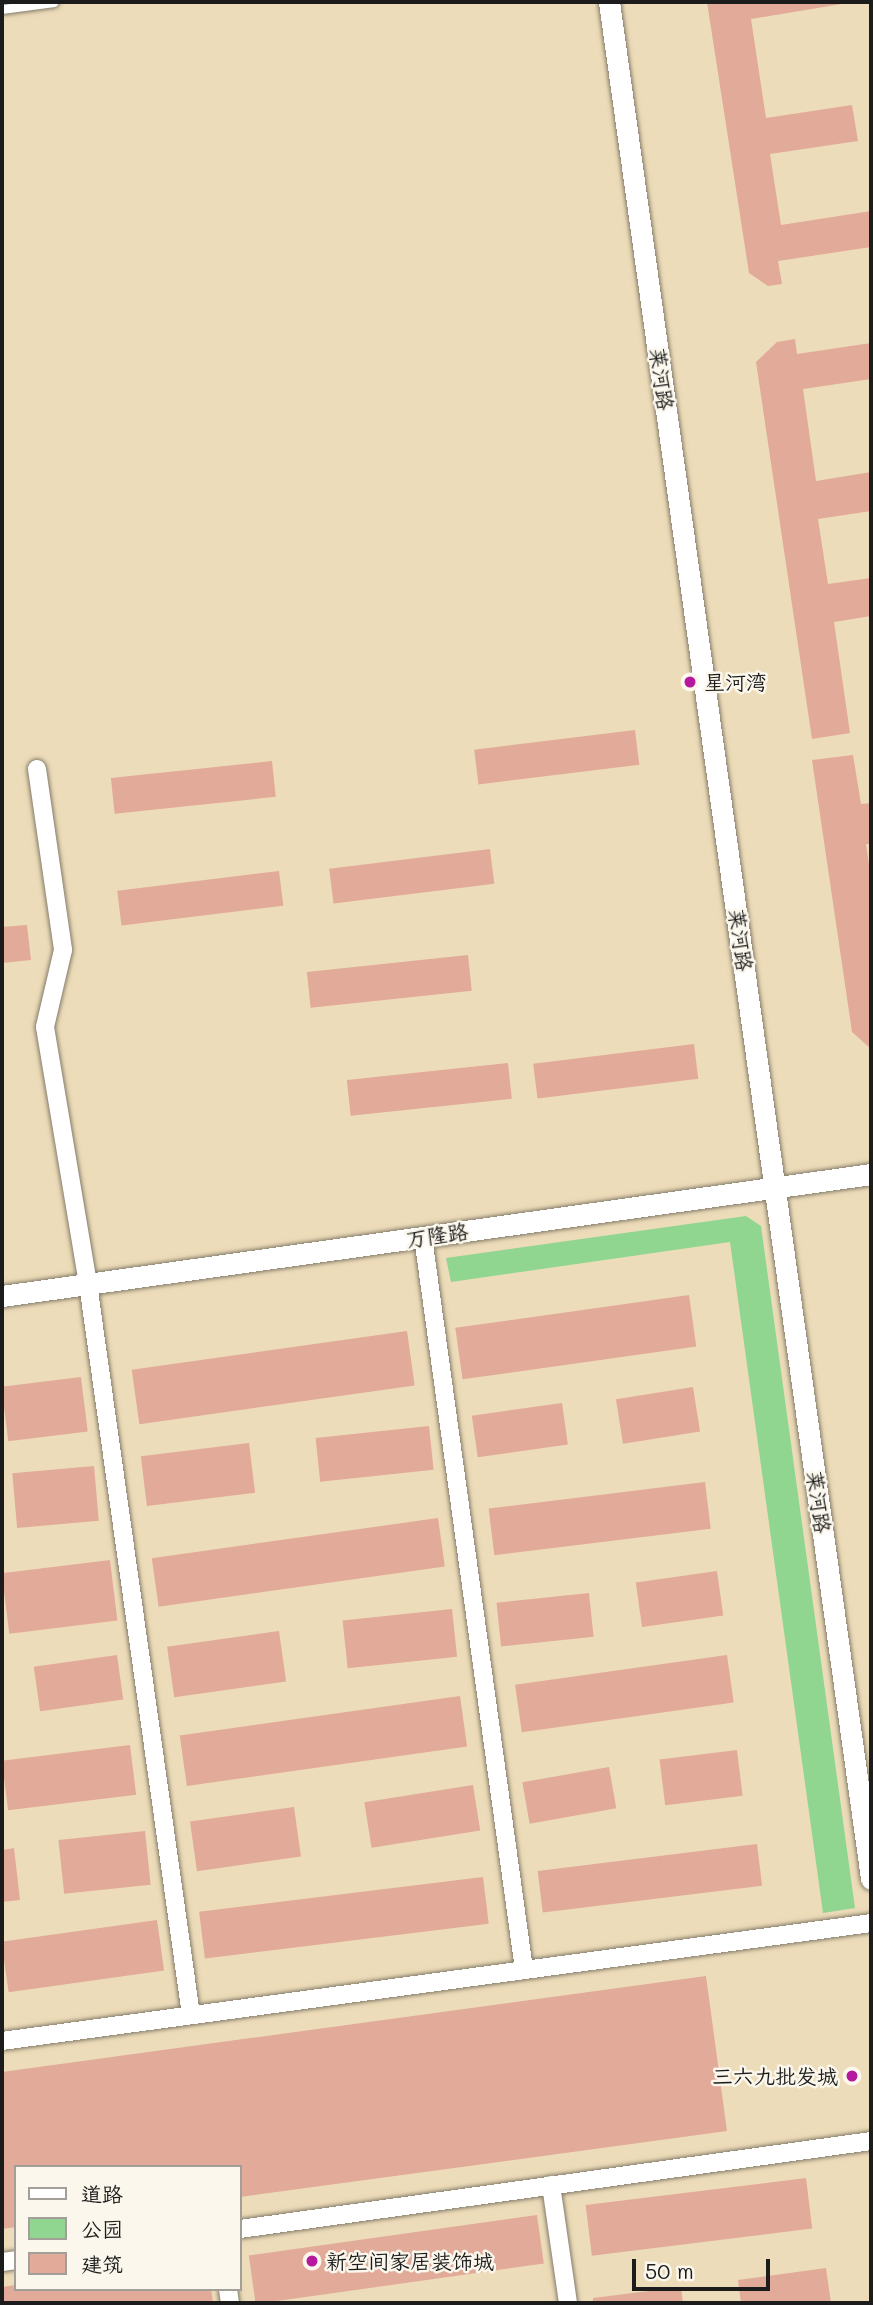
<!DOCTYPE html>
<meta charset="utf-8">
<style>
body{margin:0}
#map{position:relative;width:873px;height:2305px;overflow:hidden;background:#eddcb9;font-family:Mali,"LXGW WenKai TC",sans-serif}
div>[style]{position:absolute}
.green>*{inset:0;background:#90d691}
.building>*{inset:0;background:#e2aa98;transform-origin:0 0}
.roads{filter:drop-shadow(0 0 2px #847c6a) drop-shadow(0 0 2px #847c6a)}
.service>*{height:9px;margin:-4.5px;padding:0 4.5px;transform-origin:4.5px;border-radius:4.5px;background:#fff}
.minor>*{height:18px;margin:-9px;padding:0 9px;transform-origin:9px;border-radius:9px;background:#fff}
.tertiary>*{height:21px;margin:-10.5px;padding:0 10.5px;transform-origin:10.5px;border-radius:10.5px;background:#fff}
.dots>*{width:19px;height:19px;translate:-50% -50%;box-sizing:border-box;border:4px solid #fbf7ec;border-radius:50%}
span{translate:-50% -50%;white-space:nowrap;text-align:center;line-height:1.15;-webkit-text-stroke:5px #fbf7ec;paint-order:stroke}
.street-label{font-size:21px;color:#1c1c1c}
.poi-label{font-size:21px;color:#1c1c1c}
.left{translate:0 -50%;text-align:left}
.right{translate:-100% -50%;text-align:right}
.frame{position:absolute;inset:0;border:4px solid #1c1c1c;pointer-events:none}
.legend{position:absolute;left:14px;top:2165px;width:228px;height:126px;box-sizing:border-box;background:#fbf7ec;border:2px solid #a29f99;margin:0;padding:9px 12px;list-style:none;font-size:21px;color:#1c1c1c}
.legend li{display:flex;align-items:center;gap:14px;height:35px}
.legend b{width:35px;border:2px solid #a29f99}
.scale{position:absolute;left:632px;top:2259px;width:138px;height:32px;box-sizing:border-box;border:4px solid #1c1c1c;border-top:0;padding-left:9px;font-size:21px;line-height:24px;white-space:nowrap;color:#1c1c1c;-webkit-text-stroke:5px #fbf7ec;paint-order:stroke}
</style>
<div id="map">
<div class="green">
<div style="clip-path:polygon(746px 1216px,761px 1226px,855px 1908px,823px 1913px,730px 1242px,451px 1282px,446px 1258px)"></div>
</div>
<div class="building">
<div style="clip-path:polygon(707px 2px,841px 2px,842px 4px,751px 19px,766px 118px,852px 105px,858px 141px,770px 154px,781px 225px,871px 211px,871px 247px,778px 261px,782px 284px,768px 286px,749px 273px)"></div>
<div style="clip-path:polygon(795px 339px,797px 354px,871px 343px,871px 379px,803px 389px,816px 481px,871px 472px,871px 511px,818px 519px,828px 584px,871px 578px,871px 616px,834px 622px,850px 733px,812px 739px,756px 362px,777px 342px)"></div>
<div style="left:635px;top:730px;width:35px;height:162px;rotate:83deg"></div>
<div style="clip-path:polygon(853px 755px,861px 804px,871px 803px,871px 844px,866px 844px,871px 878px,871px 1049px,852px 1032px,812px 760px)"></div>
<div style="left:272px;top:761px;width:36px;height:162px;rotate:84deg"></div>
<div style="left:490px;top:849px;width:35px;height:162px;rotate:83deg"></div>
<div style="left:279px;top:871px;width:35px;height:163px;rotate:83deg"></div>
<div style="clip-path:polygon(27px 925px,31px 960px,2px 963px,2px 927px)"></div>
<div style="left:468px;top:955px;width:36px;height:162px;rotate:84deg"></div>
<div style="left:694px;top:1044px;width:35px;height:162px;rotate:83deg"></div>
<div style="left:508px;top:1063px;width:36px;height:162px;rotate:84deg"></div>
<div style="left:689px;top:1295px;width:52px;height:236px;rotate:82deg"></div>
<div style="left:407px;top:1331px;width:55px;height:278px;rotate:82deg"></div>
<div style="left:81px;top:1377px;width:55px;height:80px;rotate:83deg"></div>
<div style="left:693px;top:1387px;width:45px;height:78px;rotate:81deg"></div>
<div style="left:562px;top:1403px;width:42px;height:91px;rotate:82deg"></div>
<div style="left:429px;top:1426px;width:44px;height:114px;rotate:84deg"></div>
<div style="left:249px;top:1443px;width:50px;height:109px;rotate:83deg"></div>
<div style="left:94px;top:1466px;width:55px;height:82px;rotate:85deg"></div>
<div style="left:705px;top:1482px;width:47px;height:218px;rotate:83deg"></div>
<div style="left:438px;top:1518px;width:49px;height:289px;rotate:82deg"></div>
<div style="left:110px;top:1560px;width:61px;height:109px;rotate:83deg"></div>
<div style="left:717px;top:1571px;width:45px;height:82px;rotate:82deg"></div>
<div style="left:589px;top:1593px;width:44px;height:93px;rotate:84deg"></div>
<div style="left:452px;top:1609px;width:48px;height:110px;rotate:84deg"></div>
<div style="left:279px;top:1631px;width:51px;height:113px;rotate:82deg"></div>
<div style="left:117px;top:1655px;width:45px;height:84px;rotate:82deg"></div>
<div style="left:727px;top:1655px;width:48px;height:214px;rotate:82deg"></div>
<div style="left:460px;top:1696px;width:51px;height:283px;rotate:82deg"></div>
<div style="left:130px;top:1745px;width:50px;height:129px;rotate:83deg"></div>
<div style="left:737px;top:1750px;width:46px;height:78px;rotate:83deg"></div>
<div style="left:609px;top:1767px;width:42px;height:88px;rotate:80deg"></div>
<div style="left:473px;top:1785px;width:46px;height:110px;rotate:81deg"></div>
<div style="left:294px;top:1807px;width:50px;height:105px;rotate:82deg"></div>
<div style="left:145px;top:1831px;width:54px;height:87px;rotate:84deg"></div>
<div style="left:757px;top:1844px;width:42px;height:221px;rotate:83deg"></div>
<div style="clip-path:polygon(14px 1848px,20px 1900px,2px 1902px,2px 1850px)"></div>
<div style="left:483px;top:1877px;width:47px;height:286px;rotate:83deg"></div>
<div style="left:157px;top:1920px;width:51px;height:157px;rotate:82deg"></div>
<div style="clip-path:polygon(706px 1976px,727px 2131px,240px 2197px,240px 2167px,16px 2167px,16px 2227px,2px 2229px,2px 2072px)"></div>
<div style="left:806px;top:2178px;width:51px;height:222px;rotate:83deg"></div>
<div style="left:537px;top:2215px;width:49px;height:291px;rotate:82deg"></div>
<div style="clip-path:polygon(826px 2268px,831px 2303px,741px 2303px,738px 2280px)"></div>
<div style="clip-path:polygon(16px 2285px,16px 2289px,211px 2289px,213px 2303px,2px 2303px,2px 2287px)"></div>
<div style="clip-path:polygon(681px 2287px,683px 2303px,593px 2303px,593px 2298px)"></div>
</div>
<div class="roads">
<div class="service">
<div style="left:2px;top:9px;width:52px;rotate:-7.7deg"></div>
</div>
<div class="minor">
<div style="left:37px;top:769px;width:183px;rotate:81.8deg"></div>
<div style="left:63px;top:950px;width:79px;rotate:103.2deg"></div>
<div style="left:45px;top:1027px;width:261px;rotate:80.5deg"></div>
<div style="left:88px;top:1284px;width:738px;rotate:81.98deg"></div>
<div style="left:423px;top:1237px;width:740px;rotate:82.15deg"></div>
<div style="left:2px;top:2041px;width:877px;rotate:-7.73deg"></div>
<div style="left:551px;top:2185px;width:119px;rotate:81.8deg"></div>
<div style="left:240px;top:2229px;width:637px;rotate:-7.94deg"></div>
<div style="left:2px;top:2262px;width:14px;rotate:-8deg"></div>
<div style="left:228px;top:2289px;width:14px;rotate:82deg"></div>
</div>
<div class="tertiary">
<div style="left:609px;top:2px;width:1895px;rotate:82.05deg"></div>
<div style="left:2px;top:1296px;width:878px;rotate:-7.99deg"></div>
</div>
</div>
<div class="dots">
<div style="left:690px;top:682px;background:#b5179e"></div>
<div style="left:852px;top:2076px;background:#b5179e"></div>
<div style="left:312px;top:2261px;background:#b5179e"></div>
</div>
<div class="street-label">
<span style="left:662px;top:379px;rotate:82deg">莱河路</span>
<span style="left:741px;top:940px;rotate:82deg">莱河路</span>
<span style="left:437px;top:1235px;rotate:-8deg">万隆路</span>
<span style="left:819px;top:1502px;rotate:82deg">莱河路</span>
</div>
<div class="poi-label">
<span class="left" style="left:704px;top:682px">星河湾</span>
<span class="right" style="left:838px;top:2076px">三六九批发城</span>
<span class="left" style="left:326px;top:2261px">新空间家居装饰城</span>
</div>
<div class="frame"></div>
<ul class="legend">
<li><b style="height:9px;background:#fff"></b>道路</li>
<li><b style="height:19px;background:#90d691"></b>公园</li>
<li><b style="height:19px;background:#e2aa98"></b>建筑</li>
</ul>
<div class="scale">50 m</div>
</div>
